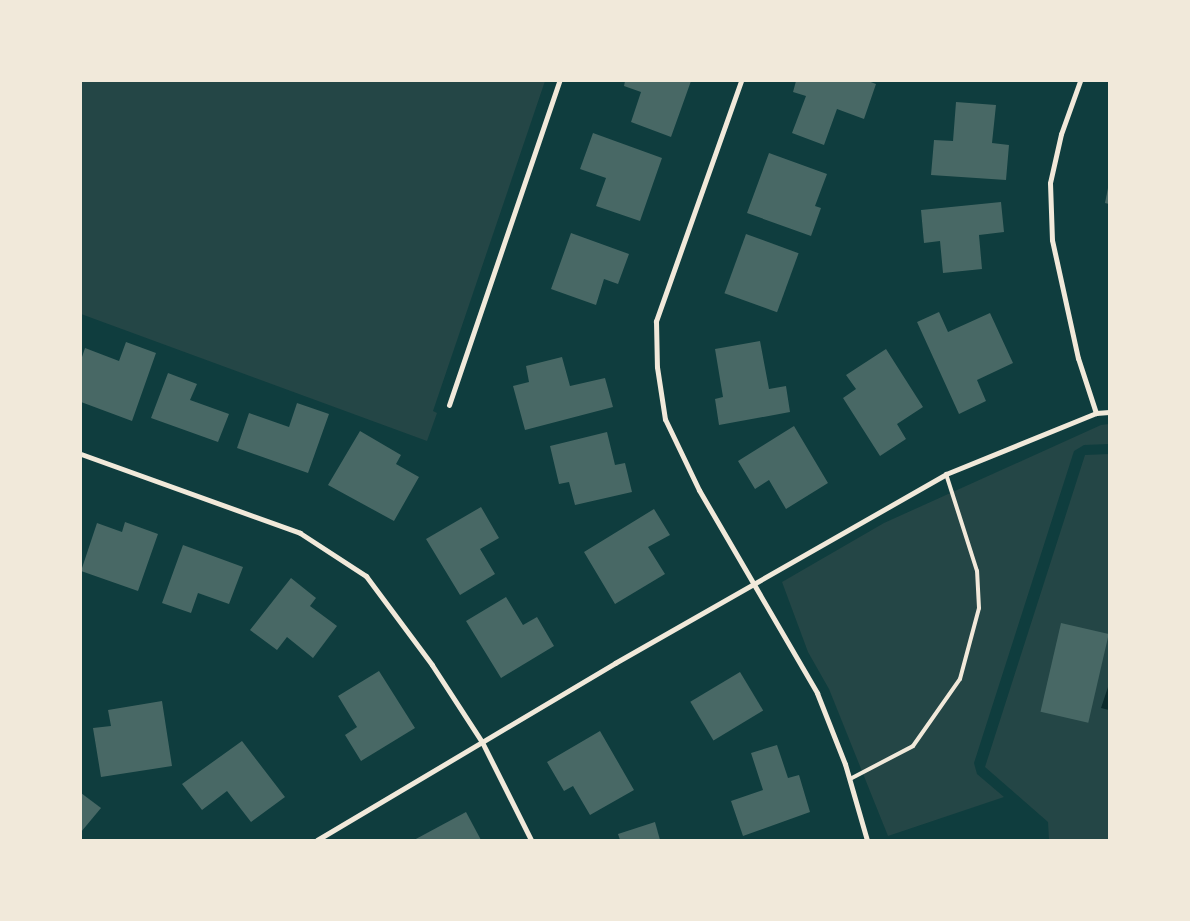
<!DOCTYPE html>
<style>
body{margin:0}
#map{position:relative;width:1190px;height:921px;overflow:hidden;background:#0f3d3e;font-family:Cabin,sans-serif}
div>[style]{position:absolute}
.green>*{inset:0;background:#244646}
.water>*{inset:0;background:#0a2a2b}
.building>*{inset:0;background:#486865;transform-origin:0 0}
.service>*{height:4px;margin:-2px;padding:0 2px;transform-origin:2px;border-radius:2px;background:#f1e9da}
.minor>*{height:5px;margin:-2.5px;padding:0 2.5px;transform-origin:2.5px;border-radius:2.5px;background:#f1e9da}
span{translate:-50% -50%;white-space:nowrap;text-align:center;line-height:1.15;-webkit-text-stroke:5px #f1e9da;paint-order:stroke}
.frame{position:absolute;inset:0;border:82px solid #f1e9da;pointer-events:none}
</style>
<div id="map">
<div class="green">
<div style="clip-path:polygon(81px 81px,545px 81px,433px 411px,437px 413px,427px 441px,81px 314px)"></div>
<div style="clip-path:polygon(1109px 424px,1109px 444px,1084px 445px,1074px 451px,974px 763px,977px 774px,1004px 797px,888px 836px,829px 689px,808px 652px,782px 582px,884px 523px,1101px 425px)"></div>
<div style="clip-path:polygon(1109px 454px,1109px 840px,1049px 840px,1048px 822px,985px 767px,1085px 455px)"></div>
</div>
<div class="water">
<div style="clip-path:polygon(1109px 684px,1109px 710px,1101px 708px)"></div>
</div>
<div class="building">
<div style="clip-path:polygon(625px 81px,691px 81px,671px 137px,631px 122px,641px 92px,624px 86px)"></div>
<div style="clip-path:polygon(796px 81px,868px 81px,876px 84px,864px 119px,837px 109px,824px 145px,792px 133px,806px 96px,793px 92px)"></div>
<div style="clip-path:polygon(956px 102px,996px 105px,992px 143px,1009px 145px,1006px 180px,931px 175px,934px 140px,953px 141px)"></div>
<div style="clip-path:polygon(593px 133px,662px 158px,640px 221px,596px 206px,606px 178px,580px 169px)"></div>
<div style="clip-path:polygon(769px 153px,827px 174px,815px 206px,821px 208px,811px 236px,747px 213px)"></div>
<div style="clip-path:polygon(1108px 188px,1109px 188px,1109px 204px,1105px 203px)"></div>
<div style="clip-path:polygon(1001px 202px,1004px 232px,979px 235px,982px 269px,943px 273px,940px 241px,924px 243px,921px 210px)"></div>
<div style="clip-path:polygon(571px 233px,629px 254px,618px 284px,604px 279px,596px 305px,551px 289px)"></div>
<div style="left:746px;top:234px;width:56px;height:63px;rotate:20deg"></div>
<div style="clip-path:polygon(939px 312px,948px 332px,990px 313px,1013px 363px,977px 380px,986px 401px,959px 414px,917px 322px)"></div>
<div style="clip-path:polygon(760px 341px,769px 389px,786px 386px,790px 412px,719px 425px,715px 399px,723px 397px,715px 349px)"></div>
<div style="clip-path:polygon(126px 342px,156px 353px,132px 421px,81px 402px,81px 360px,85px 348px,119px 361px)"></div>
<div style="clip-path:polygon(886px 349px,923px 407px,897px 424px,906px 439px,880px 456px,843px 398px,856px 389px,846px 375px)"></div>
<div style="clip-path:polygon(562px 357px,570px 386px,605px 378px,613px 407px,525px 430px,513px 386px,529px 382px,526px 366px)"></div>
<div style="clip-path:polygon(168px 373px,197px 384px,190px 400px,229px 414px,218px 442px,151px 418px)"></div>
<div style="clip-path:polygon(297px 403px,329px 414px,308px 473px,237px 448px,249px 413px,289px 427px)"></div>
<div style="clip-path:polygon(794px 426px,828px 483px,786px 509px,769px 480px,755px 489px,738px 461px)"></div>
<div style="clip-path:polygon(360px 431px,401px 455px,396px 464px,419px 477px,394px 521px,328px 485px)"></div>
<div style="clip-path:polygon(607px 432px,615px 465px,625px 463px,632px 492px,575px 505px,569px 482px,559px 484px,550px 446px)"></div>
<div style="clip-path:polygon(481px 507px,499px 538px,480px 549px,495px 574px,460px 595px,426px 539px)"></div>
<div style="clip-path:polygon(654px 509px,670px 535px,648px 547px,665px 574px,615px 604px,584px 552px)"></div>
<div style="clip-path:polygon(125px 522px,158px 534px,138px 591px,81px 571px,97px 523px,122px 532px)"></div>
<div style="clip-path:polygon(183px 545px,243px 567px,229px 604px,198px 593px,191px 613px,162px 603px)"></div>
<div style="clip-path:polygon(291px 578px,316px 598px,310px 606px,337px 626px,313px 658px,287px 637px,277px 650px,250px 630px)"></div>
<div style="clip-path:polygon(506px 597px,523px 625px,537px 617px,554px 646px,501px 678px,466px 621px)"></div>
<div style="left:1061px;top:623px;width:49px;height:91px;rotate:13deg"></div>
<div style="clip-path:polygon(379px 671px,415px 728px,361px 761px,345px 735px,357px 727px,338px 696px)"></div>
<div style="left:740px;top:672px;width:45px;height:58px;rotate:59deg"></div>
<div style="clip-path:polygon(162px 701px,172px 766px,101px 777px,93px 728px,111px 726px,108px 710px)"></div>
<div style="clip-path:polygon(600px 731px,634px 790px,590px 815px,573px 786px,564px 791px,547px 762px)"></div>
<div style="clip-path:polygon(242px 741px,285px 797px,251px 822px,227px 791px,202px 810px,182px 784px)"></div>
<div style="clip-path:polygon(777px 745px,788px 778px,799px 775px,810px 812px,743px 836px,731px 801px,763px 790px,751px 753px)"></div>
<div style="clip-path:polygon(81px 793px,101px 808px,81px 832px)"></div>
<div style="clip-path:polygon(466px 812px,481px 840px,414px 840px)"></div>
<div style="clip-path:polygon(655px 822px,660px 840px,620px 840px,618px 834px)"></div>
</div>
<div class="service">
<div style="left:850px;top:779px;width:71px;rotate:-27.6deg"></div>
<div style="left:913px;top:746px;width:82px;rotate:-55deg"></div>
<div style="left:960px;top:679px;width:73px;rotate:-75deg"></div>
<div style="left:979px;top:608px;width:37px;rotate:-93deg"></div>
<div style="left:977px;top:571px;width:102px;rotate:-107.7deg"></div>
</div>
<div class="minor">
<div style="left:741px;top:81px;width:255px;rotate:109.5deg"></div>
<div style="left:656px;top:321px;width:46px;rotate:88.8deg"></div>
<div style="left:657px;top:367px;width:53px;rotate:81.3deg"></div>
<div style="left:665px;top:419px;width:79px;rotate:64.4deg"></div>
<div style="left:699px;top:490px;width:235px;rotate:59.8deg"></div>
<div style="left:817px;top:693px;width:76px;rotate:68.5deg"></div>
<div style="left:845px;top:764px;width:79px;rotate:73.9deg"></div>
<div style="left:1080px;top:81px;width:56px;rotate:109.7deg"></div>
<div style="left:1061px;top:134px;width:50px;rotate:102.7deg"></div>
<div style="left:1050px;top:183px;width:57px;rotate:88deg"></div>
<div style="left:1052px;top:240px;width:121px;rotate:77.6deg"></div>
<div style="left:1078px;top:358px;width:58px;rotate:71.9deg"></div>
<div style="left:449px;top:405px;width:342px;rotate:-71.2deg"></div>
<div style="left:81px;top:454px;width:233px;rotate:19.8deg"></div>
<div style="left:300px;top:533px;width:79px;rotate:33.1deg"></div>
<div style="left:366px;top:576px;width:111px;rotate:53.4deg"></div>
<div style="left:432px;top:665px;width:92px;rotate:57deg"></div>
<div style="left:482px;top:742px;width:110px;rotate:63.4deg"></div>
<div style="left:317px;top:840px;width:347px;rotate:-30.7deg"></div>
<div style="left:615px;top:663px;width:381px;rotate:-29.7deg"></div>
<div style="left:946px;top:474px;width:162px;rotate:-22.1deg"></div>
<div style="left:1096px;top:413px;width:13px;rotate:-4deg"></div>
</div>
<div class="frame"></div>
</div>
